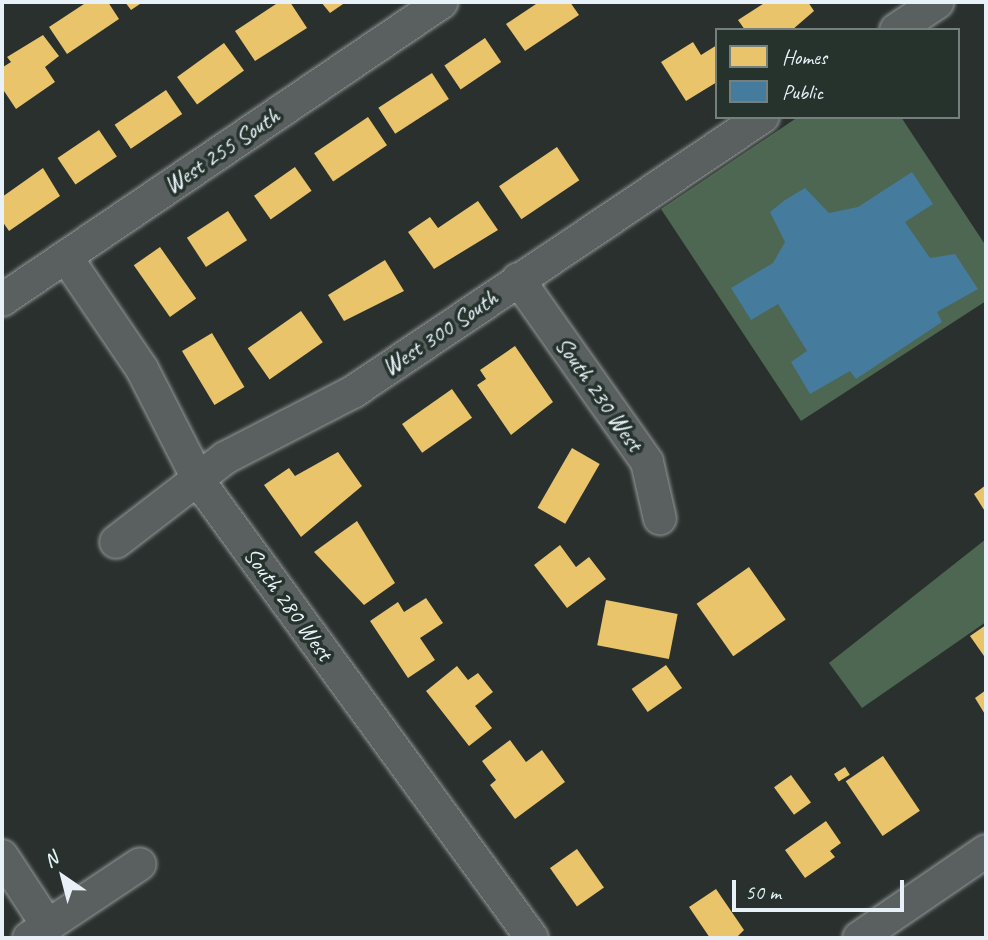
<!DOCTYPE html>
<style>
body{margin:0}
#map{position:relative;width:988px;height:940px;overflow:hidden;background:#29302d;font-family:Caveat,sans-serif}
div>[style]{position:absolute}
.green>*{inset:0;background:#4d6752}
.homes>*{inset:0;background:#e9c46a;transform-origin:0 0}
.public>*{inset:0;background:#457b9d}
.roads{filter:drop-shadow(0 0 2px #959a9a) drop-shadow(0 0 2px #959a9a)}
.minor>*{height:32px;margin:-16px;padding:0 16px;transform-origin:16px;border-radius:16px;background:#5a6060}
span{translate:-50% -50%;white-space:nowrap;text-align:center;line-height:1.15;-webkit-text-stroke:7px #26332d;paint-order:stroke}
.street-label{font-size:24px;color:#e8f1f8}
.frame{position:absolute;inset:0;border:4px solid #e8f1f8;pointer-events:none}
.legend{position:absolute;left:715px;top:28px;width:245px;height:91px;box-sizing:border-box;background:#26332d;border:2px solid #747f7e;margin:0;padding:9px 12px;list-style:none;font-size:21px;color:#e8f1f8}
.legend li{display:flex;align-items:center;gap:14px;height:35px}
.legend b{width:35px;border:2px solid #747f7e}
.north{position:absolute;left:28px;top:842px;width:70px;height:70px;-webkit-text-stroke:5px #26332d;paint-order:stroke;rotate:325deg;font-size:19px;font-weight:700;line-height:28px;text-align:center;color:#e8f1f8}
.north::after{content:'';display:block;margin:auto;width:24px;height:32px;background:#e8f1f8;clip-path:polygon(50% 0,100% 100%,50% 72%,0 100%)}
.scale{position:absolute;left:732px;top:880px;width:172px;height:32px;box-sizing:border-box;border:4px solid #e8f1f8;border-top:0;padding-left:9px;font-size:21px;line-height:24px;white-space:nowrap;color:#e8f1f8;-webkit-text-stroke:5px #26332d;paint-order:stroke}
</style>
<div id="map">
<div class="green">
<div style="clip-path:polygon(798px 117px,901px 117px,986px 246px,986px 301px,801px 421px,661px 209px)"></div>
<div style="clip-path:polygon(986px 539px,986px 622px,862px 708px,829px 663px)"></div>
</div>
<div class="homes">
<div style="clip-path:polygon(87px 2px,108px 2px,119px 19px,67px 54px,49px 27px)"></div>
<div style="clip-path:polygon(125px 2px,143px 2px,131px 10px)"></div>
<div style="clip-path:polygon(279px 2px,290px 2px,307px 28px,255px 61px,235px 31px)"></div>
<div style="clip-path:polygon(321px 2px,346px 2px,330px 13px)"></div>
<div style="clip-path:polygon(539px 2px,570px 2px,579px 15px,525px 51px,506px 24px)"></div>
<div style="clip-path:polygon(766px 2px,808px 2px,814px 11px,792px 30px,745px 30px,738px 20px)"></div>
<div style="clip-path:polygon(43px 35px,59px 56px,45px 67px,55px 82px,16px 109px,2px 88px,3px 67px,11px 62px,7px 57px)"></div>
<div style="left:485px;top:38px;width:29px;height:49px;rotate:56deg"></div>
<div style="clip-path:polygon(693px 42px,701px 55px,717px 45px,717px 82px,686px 101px,661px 62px)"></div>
<div style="left:224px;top:43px;width:34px;height:58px;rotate:54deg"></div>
<div style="left:432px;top:73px;width:31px;height:64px;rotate:57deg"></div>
<div style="left:166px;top:90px;width:29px;height:62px;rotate:56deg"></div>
<div style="left:368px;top:117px;width:34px;height:65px;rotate:56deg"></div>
<div style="left:99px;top:130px;width:32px;height:50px;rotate:56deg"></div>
<div style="left:557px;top:147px;width:40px;height:70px;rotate:56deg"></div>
<div style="left:295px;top:167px;width:29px;height:50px;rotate:55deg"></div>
<div style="clip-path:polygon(43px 168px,60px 196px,9px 231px,2px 221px,2px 197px)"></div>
<div style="clip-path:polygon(478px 201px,498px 230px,434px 269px,408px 232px,430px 217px,438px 228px)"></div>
<div style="left:228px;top:211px;width:35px;height:49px;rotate:57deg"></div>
<div style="left:160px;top:247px;width:63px;height:32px;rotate:55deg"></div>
<div style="clip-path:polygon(385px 260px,404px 291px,344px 321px,328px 295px)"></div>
<div style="left:301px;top:311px;width:38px;height:65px;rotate:55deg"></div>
<div style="left:212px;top:333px;width:63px;height:35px;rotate:59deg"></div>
<div style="clip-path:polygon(515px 346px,553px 402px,511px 435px,477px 385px,486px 379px,480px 370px)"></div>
<div style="left:452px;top:389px;width:35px;height:61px;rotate:55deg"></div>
<div style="left:572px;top:448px;width:32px;height:69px;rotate:30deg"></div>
<div style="clip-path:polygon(338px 452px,362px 486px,301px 537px,264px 485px,289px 468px,295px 476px)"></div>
<div style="clip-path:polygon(986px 485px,986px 513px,974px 494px)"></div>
<div style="clip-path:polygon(357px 521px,395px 583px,364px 605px,314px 552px)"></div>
<div style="clip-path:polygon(560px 545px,576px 567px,589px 557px,606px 579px,567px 608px,534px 565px)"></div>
<div style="left:749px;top:567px;width:64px;height:64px;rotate:55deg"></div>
<div style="clip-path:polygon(426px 598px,443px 623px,420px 638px,435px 660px,408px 678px,370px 621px,398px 602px,404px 612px)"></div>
<div style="left:606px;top:600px;width:73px;height:46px;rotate:11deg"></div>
<div style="clip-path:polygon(986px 625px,986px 654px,984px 656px,970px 636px)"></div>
<div style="left:666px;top:665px;width:28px;height:42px;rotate:55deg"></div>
<div style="clip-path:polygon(457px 666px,468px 680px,478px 673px,493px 692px,475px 706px,492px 728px,469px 746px,426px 691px)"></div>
<div style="clip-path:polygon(986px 690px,986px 716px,975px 698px)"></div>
<div style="clip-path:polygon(510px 740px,526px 762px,542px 750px,565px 782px,515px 819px,490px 785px,496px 780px,482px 761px)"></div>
<div style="left:883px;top:756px;width:66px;height:45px;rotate:56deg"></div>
<div style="left:845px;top:767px;width:9px;height:13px;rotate:58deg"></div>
<div style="left:791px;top:775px;width:34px;height:21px;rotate:54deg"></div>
<div style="clip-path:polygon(826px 821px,841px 843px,830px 851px,835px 857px,805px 878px,785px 850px)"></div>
<div style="left:577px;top:849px;width:47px;height:33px;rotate:55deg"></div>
<div style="clip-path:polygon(716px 889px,744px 930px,736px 938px,710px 938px,689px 907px)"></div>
</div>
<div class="public">
<div style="clip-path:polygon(912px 172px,933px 204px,905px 222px,930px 258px,955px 254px,978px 289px,937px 312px,942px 322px,856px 379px,850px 371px,810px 394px,791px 362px,807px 351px,778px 304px,751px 320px,731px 288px,773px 263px,785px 242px,770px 212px,785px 200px,805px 188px,829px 213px,858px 207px)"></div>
</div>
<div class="roads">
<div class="minor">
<div style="left:896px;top:30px;width:50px;rotate:-33.7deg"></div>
<div style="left:66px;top:257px;width:135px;rotate:55.8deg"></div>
<div style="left:142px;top:369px;width:128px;rotate:63deg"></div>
<div style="left:200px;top:483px;width:563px;rotate:53.88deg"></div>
<div style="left:518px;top:279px;width:224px;rotate:54.8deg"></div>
<div style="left:647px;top:462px;width:58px;rotate:77.2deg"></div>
<div style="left:2px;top:300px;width:531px;rotate:-34.11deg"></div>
<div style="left:116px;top:542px;width:138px;rotate:-37.6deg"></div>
<div style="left:225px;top:458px;width:144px;rotate:-27.3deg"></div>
<div style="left:353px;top:392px;width:494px;rotate:-33.9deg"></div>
<div style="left:2px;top:856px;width:84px;rotate:56.7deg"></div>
<div style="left:29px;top:938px;width:133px;rotate:-33.7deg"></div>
<div style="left:859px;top:938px;width:154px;rotate:-34.4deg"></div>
</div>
</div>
<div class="street-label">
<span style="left:222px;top:151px;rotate:-34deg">West 255 South</span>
<span style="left:440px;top:333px;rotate:-34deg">West 300 South</span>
<span style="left:599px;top:394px;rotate:55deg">South 230 West</span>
<span style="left:288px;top:604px;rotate:54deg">South 280 West</span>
</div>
<div class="frame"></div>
<ul class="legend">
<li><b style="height:19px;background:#e9c46a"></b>Homes</li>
<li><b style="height:19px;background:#457b9d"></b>Public</li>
</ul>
<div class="north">N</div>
<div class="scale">50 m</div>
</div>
